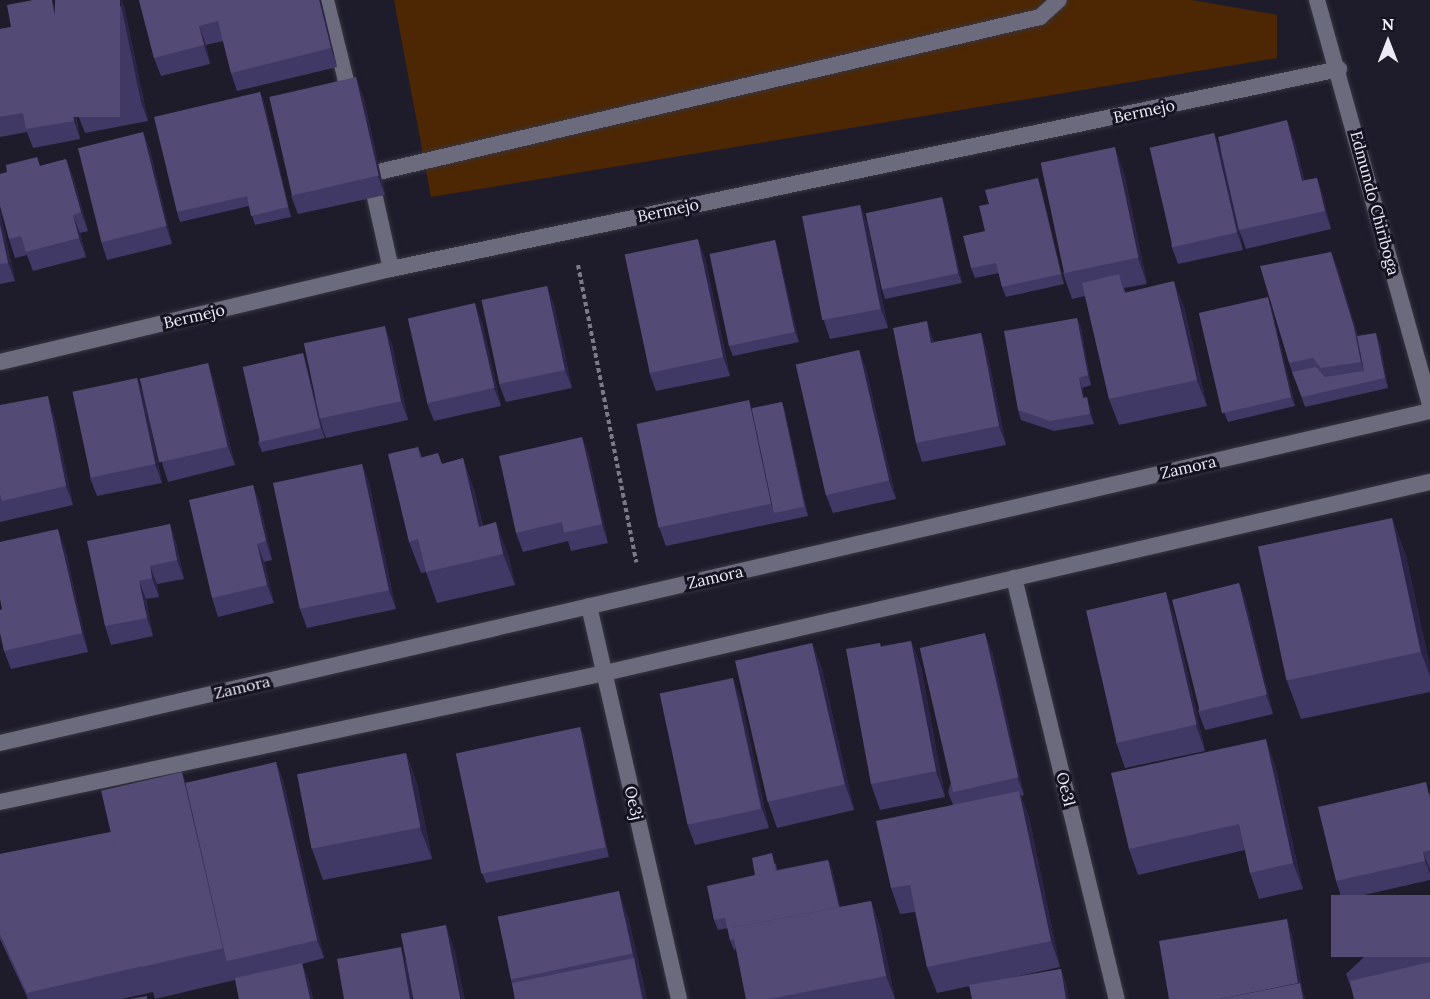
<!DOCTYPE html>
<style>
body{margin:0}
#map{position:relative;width:1430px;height:999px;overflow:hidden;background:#1e1c2b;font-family:Lora,serif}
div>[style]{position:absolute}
.green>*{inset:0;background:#4d2703}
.path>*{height:4px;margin-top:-2px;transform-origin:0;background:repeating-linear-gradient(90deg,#7c7a87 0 4.5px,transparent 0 7.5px)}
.roads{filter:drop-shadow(0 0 2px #373540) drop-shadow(0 0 2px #373540)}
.pedestrian>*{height:16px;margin:-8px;padding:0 8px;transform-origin:8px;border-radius:8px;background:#6c6a7d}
.minor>*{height:16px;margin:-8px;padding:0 8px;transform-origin:8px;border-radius:8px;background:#6c6a7d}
.tertiary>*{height:16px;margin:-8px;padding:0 8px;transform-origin:8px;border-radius:8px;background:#6c6a7d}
.wall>*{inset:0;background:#403865}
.shaded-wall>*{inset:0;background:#2b2447}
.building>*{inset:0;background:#534b75;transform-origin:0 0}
span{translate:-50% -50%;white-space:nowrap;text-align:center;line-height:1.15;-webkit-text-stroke:6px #151321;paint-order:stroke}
.street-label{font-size:16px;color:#edecf6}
.north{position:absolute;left:1358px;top:12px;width:60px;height:60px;-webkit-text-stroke:4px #151321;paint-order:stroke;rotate:0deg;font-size:16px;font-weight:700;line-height:24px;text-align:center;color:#edecf6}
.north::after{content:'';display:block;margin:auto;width:21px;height:27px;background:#edecf6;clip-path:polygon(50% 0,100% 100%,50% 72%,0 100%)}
</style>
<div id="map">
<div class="green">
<div style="clip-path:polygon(394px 0,1192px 0,1277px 15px,1277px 58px,431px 197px)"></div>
</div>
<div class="path">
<div style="left:578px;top:265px;width:303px;rotate:78.9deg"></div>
</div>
<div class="roads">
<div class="pedestrian">
<div style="left:326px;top:0;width:104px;rotate:76.1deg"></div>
<div style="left:370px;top:174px;width:688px;rotate:-13.19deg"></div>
<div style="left:1040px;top:17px;width:25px;rotate:-42deg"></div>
<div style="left:370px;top:175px;width:96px;rotate:77.4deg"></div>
</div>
<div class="minor">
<div style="left:1317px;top:0;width:421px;rotate:74.4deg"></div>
<div style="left:0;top:362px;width:402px;rotate:-13.4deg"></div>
<div style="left:391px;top:269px;width:969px;rotate:-11.91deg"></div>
<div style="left:1014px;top:578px;width:433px;rotate:76.3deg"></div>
<div style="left:589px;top:606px;width:403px;rotate:77.1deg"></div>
</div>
<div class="tertiary">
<div style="left:0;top:743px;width:1468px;rotate:-13.07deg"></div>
<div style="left:0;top:802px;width:619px;rotate:-12.04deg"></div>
<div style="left:605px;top:673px;width:847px;rotate:-13.04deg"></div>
</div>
</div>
<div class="wall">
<div style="clip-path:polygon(139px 0,321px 0,337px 67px,237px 91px,231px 73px,223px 41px,206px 45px,210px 64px,161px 76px,154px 58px)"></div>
<div style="clip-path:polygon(124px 6px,148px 121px,85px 133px,78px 115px,62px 34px,80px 139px,33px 148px,27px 132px,0 137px,0 29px,11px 27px,57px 11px)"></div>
<div style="clip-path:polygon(260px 92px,264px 102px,291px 217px,255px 225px,249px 206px,180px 222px,177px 212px)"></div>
<div style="clip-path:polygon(363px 95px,385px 195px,298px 214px,291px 196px)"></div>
<div style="clip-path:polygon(143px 132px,150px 150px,172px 244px,107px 260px,101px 241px)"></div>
<div style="clip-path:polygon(1214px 133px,1221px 151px,1294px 139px,1304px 180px,1317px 178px,1323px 196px,1331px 229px,1246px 249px,1239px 230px,1228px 181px,1243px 250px,1178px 264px,1171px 245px)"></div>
<div style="clip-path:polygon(66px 159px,73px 177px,88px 231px,80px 233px,86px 257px,33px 271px,27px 255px,15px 258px,9px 239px,40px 166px)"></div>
<div style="clip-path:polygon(1124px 173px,1147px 284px,1124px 288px,1126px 293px,1184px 307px,1207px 406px,1119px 425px,1109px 399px,1085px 296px,1072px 299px,1063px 273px)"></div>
<div style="clip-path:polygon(1041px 188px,1064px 284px,1006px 297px,1002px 287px,999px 273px,975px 278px,971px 268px,985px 231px)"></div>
<div style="clip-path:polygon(942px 197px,945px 207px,962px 283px,885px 299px,882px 289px)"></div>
<div style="clip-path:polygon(860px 205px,867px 224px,888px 328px,830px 339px,824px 321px)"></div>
<div style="clip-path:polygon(0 212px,15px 281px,0 284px)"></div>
<div style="clip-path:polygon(775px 240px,778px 250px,799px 342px,733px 356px,729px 346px)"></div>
<div style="clip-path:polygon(1331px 252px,1338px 270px,1358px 336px,1380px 343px,1388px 388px,1305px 407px,1289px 363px)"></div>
<div style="clip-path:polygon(705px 258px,730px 376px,656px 391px,649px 372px)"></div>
<div style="clip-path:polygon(547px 286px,554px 305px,572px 388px,506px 402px,499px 384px)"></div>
<div style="clip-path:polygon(1271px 306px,1295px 406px,1228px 422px,1224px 412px)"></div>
<div style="clip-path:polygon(1077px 318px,1081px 328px,1091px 385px,1082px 388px,1084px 398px,1090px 407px,1094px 424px,1054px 431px,1021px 420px,1018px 410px)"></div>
<div style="clip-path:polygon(482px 322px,501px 406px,434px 421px,427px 403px)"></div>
<div style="clip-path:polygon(981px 333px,987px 352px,1006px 445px,922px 462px,916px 443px,933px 339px,934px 342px)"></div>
<div style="clip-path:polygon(392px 344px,408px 420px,326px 438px,321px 425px,325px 438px,262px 452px,258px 442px,303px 353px,306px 363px,315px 400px)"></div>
<div style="clip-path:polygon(859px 350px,866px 369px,896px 499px,833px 513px,826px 495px)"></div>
<div style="clip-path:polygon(208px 363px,214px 382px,235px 465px,168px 482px,162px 463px)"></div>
<div style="clip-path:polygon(137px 378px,144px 396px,162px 483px,97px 496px,90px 478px)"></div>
<div style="clip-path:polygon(782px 402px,785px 412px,808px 516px,666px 546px,659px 527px,752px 408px)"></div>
<div style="clip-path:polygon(0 405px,54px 415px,73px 505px,0 522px)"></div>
<div style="clip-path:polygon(582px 437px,589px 456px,608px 543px,571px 551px,568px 541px,523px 552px,516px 533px)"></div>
<div style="clip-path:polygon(418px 447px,422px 457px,442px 464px,463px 458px,474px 490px,483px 526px,508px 554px,515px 585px,437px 603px,426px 572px,421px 573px,409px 542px)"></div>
<div style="clip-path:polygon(362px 464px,369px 483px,396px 609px,307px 628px,300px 609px)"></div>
<div style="clip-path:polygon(253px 485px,260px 504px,272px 560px,264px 562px,274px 603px,218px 617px,212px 598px)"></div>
<div style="clip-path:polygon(1392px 518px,1406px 556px,1430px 667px,1430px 692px,1301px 719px,1287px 681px)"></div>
<div style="clip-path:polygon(170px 524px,176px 543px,184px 579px,157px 584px,159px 597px,146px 599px,153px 636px,111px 645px,105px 626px)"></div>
<div style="clip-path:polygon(65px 548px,88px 652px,11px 669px,4px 651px,2px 609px)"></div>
<div style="clip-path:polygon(1239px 583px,1246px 602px,1273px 714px,1205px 730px,1198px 711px)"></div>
<div style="clip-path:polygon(1175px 618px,1205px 751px,1125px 768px,1116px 742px)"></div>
<div style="clip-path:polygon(911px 641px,921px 667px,945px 797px,880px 810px,871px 784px,882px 646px)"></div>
<div style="clip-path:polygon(812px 643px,822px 669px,854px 810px,777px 828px,768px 802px)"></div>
<div style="clip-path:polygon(992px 651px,1024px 795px,1021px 796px,1029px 817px,1060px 967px,1010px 978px,1061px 969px,1067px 988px,970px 986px,937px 993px,927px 967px,915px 912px,900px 914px,891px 888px,953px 805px,948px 792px)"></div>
<div style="clip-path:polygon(740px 696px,769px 828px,695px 845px,688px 826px)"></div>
<div style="clip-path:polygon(580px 727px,584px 736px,609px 857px,486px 883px,482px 873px)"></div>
<div style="clip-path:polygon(406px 753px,417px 784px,432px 859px,323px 880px,312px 849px)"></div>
<div style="clip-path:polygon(276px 762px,283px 780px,324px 958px,302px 964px,309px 982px,313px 999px,239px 999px,235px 980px,155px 999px,153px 992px,122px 999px,28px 999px,0 939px,0 854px,111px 832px,186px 785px)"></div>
<div style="clip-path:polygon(1275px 765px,1303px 889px,1259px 899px,1250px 873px,1245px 850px,1138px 875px,1129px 849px)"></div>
<div style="clip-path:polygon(1430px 793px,1430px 880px,1342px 900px,1336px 881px)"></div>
<div style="clip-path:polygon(828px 860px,832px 869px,840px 907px,871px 901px,880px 927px,895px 999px,746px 999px,736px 949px,734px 950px,730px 940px,728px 928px,718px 930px,714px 920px,755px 875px,776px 863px,777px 870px)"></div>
<div style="clip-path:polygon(1430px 895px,1430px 999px,1353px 993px,1346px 974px)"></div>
<div style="clip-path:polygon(498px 916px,628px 917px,647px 999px,515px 999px)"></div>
</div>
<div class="shaded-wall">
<div style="clip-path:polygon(52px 0,58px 15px,80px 139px,74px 121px)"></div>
<div style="clip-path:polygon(120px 0,122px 0,124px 6px,148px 121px,141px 102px)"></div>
<div style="clip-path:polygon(319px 0,321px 0,337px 67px,331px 48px)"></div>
<div style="clip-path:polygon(199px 26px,206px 45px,210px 64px,204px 45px)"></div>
<div style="clip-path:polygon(356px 77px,363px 95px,385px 195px,378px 176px)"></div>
<div style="clip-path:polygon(260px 92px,264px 102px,291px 217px,288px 207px)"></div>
<div style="clip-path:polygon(1287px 120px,1294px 139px,1308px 199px,1302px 181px)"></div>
<div style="clip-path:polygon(143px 132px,150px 150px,172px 244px,166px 226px)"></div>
<div style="clip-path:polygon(1214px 133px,1221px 152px,1243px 250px,1237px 232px)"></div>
<div style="clip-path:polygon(1115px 147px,1124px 173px,1147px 284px,1138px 258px)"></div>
<div style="clip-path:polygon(66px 159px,73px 177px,88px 231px,81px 212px)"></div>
<div style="clip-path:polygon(1038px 178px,1041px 188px,1064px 284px,1061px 274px)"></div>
<div style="clip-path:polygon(1317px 178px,1323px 196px,1331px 229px,1325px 211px)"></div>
<div style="clip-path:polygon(942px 197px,945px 207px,962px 283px,958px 273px)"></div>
<div style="clip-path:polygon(860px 205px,867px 224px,888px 328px,881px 309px)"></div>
<div style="clip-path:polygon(0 212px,15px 281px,8px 263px,0 225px)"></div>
<div style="clip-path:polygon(73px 215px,80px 233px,86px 257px,79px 238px)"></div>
<div style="clip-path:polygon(698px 239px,705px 258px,730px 376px,723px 357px)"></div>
<div style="clip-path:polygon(775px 240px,778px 250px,799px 342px,795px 332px)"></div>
<div style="clip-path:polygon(1331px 252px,1338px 270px,1361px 346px,1368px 380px,1361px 362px)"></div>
<div style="clip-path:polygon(1174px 281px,1184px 307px,1207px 406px,1197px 380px)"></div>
<div style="clip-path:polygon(547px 286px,554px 305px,572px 388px,565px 370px)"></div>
<div style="clip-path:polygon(1268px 297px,1271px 306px,1295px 406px,1291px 397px)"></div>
<div style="clip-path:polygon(475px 303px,482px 322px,501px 406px,494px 388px)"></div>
<div style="clip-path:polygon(1077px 318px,1081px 328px,1091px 385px,1088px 375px)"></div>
<div style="clip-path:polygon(927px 321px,933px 339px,937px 362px,931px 343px)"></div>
<div style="clip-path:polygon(385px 326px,392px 344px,408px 420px,401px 401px)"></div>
<div style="clip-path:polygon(981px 333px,987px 352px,1006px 445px,999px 426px)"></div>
<div style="clip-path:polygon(1376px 333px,1380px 343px,1388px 388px,1385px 378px)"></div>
<div style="clip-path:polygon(859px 350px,866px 369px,896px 499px,889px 481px)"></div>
<div style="clip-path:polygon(303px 353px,306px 363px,325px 438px,321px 428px)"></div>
<div style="clip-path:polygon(208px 363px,214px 382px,235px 465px,228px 447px)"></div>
<div style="clip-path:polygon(137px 378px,144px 396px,162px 483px,155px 464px)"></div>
<div style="clip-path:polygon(1079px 378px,1082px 388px,1086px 408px,1083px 398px)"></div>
<div style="clip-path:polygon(48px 396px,54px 415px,73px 505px,66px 486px)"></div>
<div style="clip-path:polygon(1087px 397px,1090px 407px,1094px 424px,1090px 414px)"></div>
<div style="clip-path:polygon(749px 400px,756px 418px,775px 512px,771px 504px)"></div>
<div style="clip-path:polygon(782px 402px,785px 412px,808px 516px,805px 506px)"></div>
<div style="clip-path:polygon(582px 437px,589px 456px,608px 543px,602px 524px)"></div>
<div style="clip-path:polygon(463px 458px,474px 490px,490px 558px,479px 527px)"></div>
<div style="clip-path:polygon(362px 464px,369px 483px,396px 609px,389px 590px)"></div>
<div style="clip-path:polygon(253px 485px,260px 504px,272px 560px,266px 541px)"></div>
<div style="clip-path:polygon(1392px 518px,1406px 556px,1430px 667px,1430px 676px,1421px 652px)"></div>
<div style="clip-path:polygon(496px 522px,508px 554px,515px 585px,503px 554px)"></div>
<div style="clip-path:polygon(170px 524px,176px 543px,184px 579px,177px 560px)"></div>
<div style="clip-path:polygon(58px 529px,65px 548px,88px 652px,82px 633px)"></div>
<div style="clip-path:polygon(257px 544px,264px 562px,274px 603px,267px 585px)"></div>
<div style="clip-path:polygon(150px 566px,157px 584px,159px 597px,152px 578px)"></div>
<div style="clip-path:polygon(139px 581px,146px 599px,153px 636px,147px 618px)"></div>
<div style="clip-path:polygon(1239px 583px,1246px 602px,1273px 714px,1266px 695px)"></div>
<div style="clip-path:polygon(1166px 592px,1175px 618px,1205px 751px,1196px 725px)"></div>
<div style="clip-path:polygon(985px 633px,992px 651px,1024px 795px,1017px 777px)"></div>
<div style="clip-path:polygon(911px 641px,921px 667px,945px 797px,936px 771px)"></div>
<div style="clip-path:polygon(812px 643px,822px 669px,854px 810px,845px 784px)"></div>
<div style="clip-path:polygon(733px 678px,740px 696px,769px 828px,762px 809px)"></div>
<div style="clip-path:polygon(580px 727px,584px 736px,609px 857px,606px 847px)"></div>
<div style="clip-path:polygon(1266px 739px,1275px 765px,1303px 889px,1293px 863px)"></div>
<div style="clip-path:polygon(406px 753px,417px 784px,432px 859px,420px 828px)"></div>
<div style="clip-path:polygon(276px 762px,283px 780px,324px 958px,317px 940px)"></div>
<div style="clip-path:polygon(182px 772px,193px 803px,229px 961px,224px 948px)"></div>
<div style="clip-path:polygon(1019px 791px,1029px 817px,1060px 967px,1051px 941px)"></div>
<div style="clip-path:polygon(1423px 852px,1430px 870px,1430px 874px,1425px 861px)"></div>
<div style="clip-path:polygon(828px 860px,832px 869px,845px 926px,841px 916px)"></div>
<div style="clip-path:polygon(619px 891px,628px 917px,647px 999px,643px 999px)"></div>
<div style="clip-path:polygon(871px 901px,880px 927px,895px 999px,886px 976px)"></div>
<div style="clip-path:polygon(1287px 919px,1293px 938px,1303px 992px,1306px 999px,1302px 999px,1299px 990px)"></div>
<div style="clip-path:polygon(446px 925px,455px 951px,465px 999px,461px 999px)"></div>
<div style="clip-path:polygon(401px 947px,410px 973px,415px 999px,410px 999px)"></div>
<div style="clip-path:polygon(302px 963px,309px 982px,313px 999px,310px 999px)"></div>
<div style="clip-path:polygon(1061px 969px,1067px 988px,1069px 999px,1066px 999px)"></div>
</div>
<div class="building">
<div style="clip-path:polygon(33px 0,52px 0,74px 121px,26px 129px,23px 113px,0 117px,0 29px,11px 27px,7px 5px)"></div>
<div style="left:55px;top:0;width:65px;height:117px"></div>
<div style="clip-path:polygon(139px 0,213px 0,217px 15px,213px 0,319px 0,331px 48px,231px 73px,218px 21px,199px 26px,204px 45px,154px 58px)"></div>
<div style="left:356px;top:77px;width:101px;height:89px;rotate:77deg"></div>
<div style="clip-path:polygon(260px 92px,288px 207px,251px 216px,247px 196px,177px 212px,154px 117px)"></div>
<div style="clip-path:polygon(1287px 120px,1302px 181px,1317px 178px,1325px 211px,1239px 230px,1218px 137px)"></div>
<div style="left:143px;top:132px;width:97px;height:67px;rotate:76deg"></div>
<div style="left:1214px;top:133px;width:102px;height:66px;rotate:77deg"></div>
<div style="left:1115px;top:147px;width:113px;height:76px;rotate:78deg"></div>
<div style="clip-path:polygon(37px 157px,40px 166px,66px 159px,81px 212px,73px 215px,79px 238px,26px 252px,21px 236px,9px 239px,0 206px,0 174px,7px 172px,6px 165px)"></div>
<div style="clip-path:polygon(1038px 178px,1061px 274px,1002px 287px,996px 263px,971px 268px,963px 236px,985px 231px,979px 206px,989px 204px,985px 190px)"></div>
<div style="left:942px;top:197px;width:78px;height:78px;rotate:78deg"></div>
<div style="left:860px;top:205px;width:106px;height:59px;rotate:79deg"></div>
<div style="clip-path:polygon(0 225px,8px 263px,0 264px)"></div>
<div style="left:698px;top:239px;width:121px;height:75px;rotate:78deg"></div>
<div style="left:775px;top:240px;width:94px;height:67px;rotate:78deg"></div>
<div style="clip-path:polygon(1331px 252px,1354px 327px,1361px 362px,1321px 368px,1313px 358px,1289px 363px,1260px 266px)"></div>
<div style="clip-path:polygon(1119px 274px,1124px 293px,1174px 281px,1197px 380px,1109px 399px,1082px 283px)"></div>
<div style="left:547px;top:286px;width:86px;height:67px;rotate:78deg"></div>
<div style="left:1268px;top:297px;width:103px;height:71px;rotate:77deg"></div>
<div style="left:475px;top:303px;width:87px;height:69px;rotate:77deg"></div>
<div style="clip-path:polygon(1077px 318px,1088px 375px,1079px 378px,1083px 398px,1087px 397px,1090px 414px,1050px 421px,1018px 410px,1004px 331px)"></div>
<div style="clip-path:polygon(927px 321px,931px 343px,981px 333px,999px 426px,916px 443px,893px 328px)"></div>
<div style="left:385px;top:326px;width:77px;height:83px;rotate:78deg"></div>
<div style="clip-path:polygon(1376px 333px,1385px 378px,1302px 397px,1292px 372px,1316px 367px,1325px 377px,1364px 371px,1357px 336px)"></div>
<div style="left:859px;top:350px;width:134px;height:65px;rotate:77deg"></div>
<div style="left:303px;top:353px;width:77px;height:62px;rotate:77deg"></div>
<div style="left:208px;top:363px;width:86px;height:70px;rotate:77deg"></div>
<div style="left:137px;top:378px;width:88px;height:66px;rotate:78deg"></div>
<div style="clip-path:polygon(48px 396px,66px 486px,2px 501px,0 494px,0 405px)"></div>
<div style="left:749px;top:400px;width:106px;height:115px;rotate:78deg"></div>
<div style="left:782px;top:402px;width:107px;height:31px;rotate:78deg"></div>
<div style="clip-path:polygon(582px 437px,602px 524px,564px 533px,562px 522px,516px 533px,499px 456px)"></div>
<div style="clip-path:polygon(418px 447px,420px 458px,438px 453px,442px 464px,463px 458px,479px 527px,496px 522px,503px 554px,426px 572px,418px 539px,409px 542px,388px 454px)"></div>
<div style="left:362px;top:464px;width:129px;height:91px;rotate:78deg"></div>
<div style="clip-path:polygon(253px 485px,266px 541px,257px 544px,267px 585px,212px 598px,189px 500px)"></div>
<div style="left:1392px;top:518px;width:137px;height:137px;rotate:78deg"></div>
<div style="clip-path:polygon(170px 524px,177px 560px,150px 566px,152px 578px,139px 581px,147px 618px,105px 626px,87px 541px)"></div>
<div style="clip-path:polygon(58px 529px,82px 633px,4px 651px,0 633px,0 610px,2px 609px,0 599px,0 542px)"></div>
<div style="left:1239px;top:583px;width:115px;height:69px;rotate:76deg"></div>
<div style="left:1166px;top:592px;width:136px;height:82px;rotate:77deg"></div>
<div style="left:985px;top:633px;width:148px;height:67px;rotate:77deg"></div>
<div style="clip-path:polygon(911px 641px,936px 771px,871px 784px,846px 649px,880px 643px,881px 647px)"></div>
<div style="left:812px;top:643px;width:145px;height:79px;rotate:77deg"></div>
<div style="left:733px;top:678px;width:134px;height:75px;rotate:78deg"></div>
<div style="left:580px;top:727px;width:123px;height:127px;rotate:78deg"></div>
<div style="clip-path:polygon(1266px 739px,1293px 863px,1250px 873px,1239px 824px,1129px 849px,1111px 773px)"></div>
<div style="left:406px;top:753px;width:76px;height:111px;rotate:79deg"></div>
<div style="left:276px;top:762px;width:183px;height:93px;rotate:77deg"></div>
<div style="left:182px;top:772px;width:181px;height:83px;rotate:77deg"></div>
<div style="clip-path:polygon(1426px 782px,1430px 799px,1430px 850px,1423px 852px,1425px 861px,1336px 881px,1318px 807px)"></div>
<div style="clip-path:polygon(1019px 791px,1051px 941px,927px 967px,910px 885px,891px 888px,876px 821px)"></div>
<div style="clip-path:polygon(111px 832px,143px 966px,27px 993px,0 934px,0 854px)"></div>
<div style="clip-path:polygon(772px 853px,776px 871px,828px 860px,839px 907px,732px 928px,734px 939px,730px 940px,725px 918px,714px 920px,707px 886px,755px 875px,752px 858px)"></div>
<div style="left:619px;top:891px;width:64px;height:124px;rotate:78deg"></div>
<div style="left:1430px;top:895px;width:62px;height:99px;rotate:90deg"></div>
<div style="clip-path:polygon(871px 901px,886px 976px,769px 999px,746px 999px,732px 928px)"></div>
<div style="clip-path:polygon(1287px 919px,1298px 983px,1220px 999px,1169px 999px,1159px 941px)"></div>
<div style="left:446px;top:925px;width:76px;height:46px;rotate:79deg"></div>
<div style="clip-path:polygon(401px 947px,410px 999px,344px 999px,337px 959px)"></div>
<div style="clip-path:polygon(634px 958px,642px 999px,515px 999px,512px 983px)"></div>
<div style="clip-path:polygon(1430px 962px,1430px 999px,1354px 999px,1350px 981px)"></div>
<div style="clip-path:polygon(302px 963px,310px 999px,239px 999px,235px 978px)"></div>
<div style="clip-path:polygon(1061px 969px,1066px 999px,972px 999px,969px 985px)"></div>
<div style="clip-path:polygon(1300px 983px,1303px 999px,1220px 999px)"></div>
<div style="clip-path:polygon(147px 996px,147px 999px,130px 999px)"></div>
</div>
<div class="street-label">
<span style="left:1144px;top:111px;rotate:-12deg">Bermejo</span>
<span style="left:1375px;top:203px;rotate:75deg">Edmundo Chiriboga</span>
<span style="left:668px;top:210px;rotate:-12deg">Bermejo</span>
<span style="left:194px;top:316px;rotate:-13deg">Bermejo</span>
<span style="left:1188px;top:467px;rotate:-13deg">Zamora</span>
<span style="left:715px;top:577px;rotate:-13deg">Zamora</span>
<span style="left:242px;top:687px;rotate:-13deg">Zamora</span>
<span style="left:1066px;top:789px;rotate:76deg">Oe3l</span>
<span style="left:634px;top:803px;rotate:77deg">Oe3j</span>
</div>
<div class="north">N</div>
</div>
